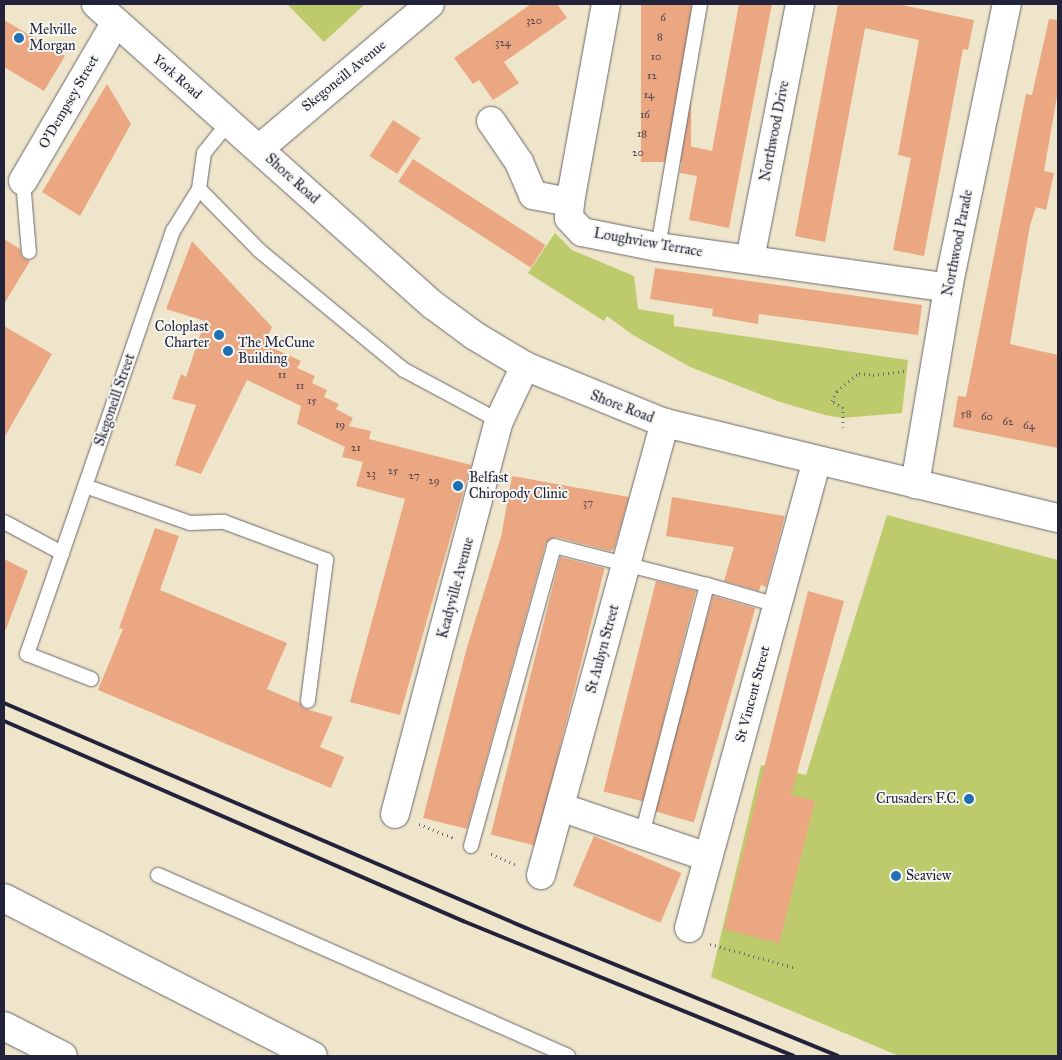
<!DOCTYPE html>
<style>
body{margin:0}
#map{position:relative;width:1062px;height:1060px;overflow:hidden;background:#efe5ca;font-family:"IM FELL Great Primer",serif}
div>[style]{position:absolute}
.green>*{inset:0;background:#becb6d}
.building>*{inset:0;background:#eaa782;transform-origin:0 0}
.path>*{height:3px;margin-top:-1.5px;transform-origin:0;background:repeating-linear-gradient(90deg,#6a666d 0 1px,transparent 0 5px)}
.roads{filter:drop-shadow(0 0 1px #6a666d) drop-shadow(0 0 1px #6a666d)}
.service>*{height:14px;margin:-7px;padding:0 7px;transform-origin:7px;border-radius:7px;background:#fff}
.minor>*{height:28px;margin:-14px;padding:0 14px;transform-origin:14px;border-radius:14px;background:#fff}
.tertiary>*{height:28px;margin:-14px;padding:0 14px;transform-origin:14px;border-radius:14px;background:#fff}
.primary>*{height:28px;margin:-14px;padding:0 14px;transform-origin:14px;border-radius:14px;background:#fff}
.motorway>*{height:28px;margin:-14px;padding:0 14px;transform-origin:14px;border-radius:14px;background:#fff}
.rail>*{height:4px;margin:-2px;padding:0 2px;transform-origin:2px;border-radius:2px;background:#22223b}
.dots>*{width:14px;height:14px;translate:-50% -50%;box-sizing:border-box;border:2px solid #f6f6f2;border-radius:50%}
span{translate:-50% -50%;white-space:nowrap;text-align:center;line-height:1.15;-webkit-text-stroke:4px #f6f6f2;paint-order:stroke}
.number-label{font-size:11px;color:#54434d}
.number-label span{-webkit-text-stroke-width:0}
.poi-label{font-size:14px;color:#22223b}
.left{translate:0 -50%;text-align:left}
.right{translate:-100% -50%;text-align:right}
.street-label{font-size:14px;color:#22223b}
.frame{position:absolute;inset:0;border:5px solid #22223b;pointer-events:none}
</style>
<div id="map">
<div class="green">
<div style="clip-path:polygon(287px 4px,365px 4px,324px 42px)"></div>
<div style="clip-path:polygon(555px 233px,572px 250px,634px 276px,638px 309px,674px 315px,674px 326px,908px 360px,902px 413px,842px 418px,825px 415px,780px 402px,690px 367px,633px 335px,607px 316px,604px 321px,528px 273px)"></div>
<div style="clip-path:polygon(887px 515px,1058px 560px,1058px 1056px,899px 1056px,711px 977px,761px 765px,806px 775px)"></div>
</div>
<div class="building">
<div style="clip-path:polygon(531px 4px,557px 4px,567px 18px,504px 62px,519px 83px,493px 100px,479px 80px,473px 84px,454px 58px)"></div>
<div style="left:641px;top:4px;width:50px;height:158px"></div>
<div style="clip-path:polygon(739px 4px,772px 4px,729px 228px,689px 220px,697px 176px,680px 173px,684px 145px,712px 151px)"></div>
<div style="clip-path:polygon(838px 4px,897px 4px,974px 20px,968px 50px,963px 49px,924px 256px,893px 250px,911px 158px,898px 155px,919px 40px,865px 28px,825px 242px,795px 236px)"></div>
<div style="clip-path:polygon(1049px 19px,1058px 20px,1058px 91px,1044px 171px,1054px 173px,1046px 210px,1036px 207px,1030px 225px,1010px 344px,1058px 355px,1058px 448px,953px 427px,958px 396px,966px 397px,1026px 94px,1032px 95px)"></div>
<div style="clip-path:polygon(4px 20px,65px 56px,44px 91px,4px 67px)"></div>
<div style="clip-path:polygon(107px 84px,131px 124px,80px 216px,42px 192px)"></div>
<div style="left:393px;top:120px;width:33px;height:43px;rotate:33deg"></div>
<div style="left:413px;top:159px;width:158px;height:27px;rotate:33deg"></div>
<div style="clip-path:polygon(4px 239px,20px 249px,22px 257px,30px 261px,4px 304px)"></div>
<div style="clip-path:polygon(192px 241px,272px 327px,264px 344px,301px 361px,297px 368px,315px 376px,312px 383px,327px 390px,324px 397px,339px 404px,336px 409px,353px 418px,349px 426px,371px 431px,369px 439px,471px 465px,400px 715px,350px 702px,405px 499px,356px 486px,363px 462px,342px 457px,345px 447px,297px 424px,301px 406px,247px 380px,201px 474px,175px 465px,196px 405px,172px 399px,181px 374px,186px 377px,205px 321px,166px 309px)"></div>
<div style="clip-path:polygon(655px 268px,922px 305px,918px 335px,759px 314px,758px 324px,712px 316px,713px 309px,650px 299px)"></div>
<div style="clip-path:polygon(4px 326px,52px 354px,4px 438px)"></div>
<div style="clip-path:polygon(512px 476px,629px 497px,614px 549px,610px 551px,556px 537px,546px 543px,467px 829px,423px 818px,467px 647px,501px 537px)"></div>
<div style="clip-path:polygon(672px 497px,785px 516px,766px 587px,761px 585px,759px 591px,724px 581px,734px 547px,666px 536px)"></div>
<div style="clip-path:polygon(155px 528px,179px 536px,160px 590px,287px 643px,267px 689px,300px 703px,303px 708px,333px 717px,320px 747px,344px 757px,331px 788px,98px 690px,123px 629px,119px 628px)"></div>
<div style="left:560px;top:557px;width:46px;height:286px;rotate:14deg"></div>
<div style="clip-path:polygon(4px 559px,28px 571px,6px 629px,4px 629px)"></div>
<div style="left:656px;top:581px;width:41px;height:217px;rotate:14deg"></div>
<div style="clip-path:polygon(808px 591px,844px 601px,791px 795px,815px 801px,779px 943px,724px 929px)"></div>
<div style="left:713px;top:596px;width:44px;height:223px;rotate:16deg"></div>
<div style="left:594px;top:836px;width:95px;height:54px;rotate:23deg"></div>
</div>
<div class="path">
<div style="left:843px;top:427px;width:19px;rotate:-90deg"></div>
<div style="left:843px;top:408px;width:13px;rotate:-148deg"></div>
<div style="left:832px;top:401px;width:11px;rotate:-63deg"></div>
<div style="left:837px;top:391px;width:28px;rotate:-39deg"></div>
<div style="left:859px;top:373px;width:14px;rotate:8deg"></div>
<div style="left:873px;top:375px;width:34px;rotate:-7deg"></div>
<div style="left:419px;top:824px;width:37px;rotate:22deg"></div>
<div style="left:491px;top:854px;width:26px;rotate:23deg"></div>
<div style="left:710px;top:944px;width:89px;rotate:15.6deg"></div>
</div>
<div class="roads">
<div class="service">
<div style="left:229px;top:122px;width:40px;rotate:129deg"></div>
<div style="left:204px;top:153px;width:36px;rotate:98deg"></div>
<div style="left:199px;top:189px;width:87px;rotate:45.5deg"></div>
<div style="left:260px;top:251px;width:187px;rotate:39.6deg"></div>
<div style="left:404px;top:370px;width:108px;rotate:28.2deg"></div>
<div style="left:23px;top:181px;width:71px;rotate:85.2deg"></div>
<div style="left:658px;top:247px;width:247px;rotate:-80.2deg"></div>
<div style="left:85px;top:486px;width:111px;rotate:19.4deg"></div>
<div style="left:190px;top:523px;width:34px;rotate:-2deg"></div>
<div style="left:224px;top:522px;width:109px;rotate:20.4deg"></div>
<div style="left:326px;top:560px;width:142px;rotate:97.3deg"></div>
<div style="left:4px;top:522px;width:66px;rotate:28.1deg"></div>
<div style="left:62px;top:553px;width:341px;rotate:-71deg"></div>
<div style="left:173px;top:231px;width:49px;rotate:-58.2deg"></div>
<div style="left:62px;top:553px;width:107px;rotate:109.1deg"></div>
<div style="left:27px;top:654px;width:69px;rotate:21.3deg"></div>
<div style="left:707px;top:585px;width:73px;rotate:15.9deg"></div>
<div style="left:471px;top:846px;width:311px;rotate:-74.5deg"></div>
<div style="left:554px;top:546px;width:158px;rotate:14.3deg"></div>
<div style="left:707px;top:585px;width:257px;rotate:104.6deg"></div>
<div style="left:158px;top:875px;width:448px;rotate:23.8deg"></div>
</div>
<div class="minor">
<div style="left:606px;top:4px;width:201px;rotate:100.3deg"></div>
<div style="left:570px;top:202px;width:16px;rotate:94deg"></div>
<div style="left:569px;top:218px;width:19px;rotate:47deg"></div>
<div style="left:582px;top:232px;width:77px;rotate:11.2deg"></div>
<div style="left:658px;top:247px;width:293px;rotate:8deg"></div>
<div style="left:491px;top:121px;width:50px;rotate:55.7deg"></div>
<div style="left:519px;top:162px;width:36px;rotate:67deg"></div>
<div style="left:533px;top:195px;width:38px;rotate:11deg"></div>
<div style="left:23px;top:181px;width:184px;rotate:-59.7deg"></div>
<div style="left:750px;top:259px;width:260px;rotate:-78.9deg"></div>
<div style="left:915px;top:484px;width:199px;rotate:-80.4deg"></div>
<div style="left:948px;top:288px;width:290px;rotate:-78.3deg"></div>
<div style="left:560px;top:807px;width:156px;rotate:18.7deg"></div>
<div style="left:395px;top:814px;width:407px;rotate:-75.2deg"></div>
<div style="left:499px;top:421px;width:61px;rotate:-64.7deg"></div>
<div style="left:541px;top:875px;width:469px;rotate:-74.7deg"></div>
<div style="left:689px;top:928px;width:484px;rotate:-74.7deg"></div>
</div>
<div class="tertiary">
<div style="left:259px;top:149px;width:224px;rotate:-40.3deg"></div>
</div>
<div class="primary">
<div style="left:96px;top:4px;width:452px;rotate:41.8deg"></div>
<div style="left:433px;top:305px;width:52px;rotate:36.4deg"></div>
<div style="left:475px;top:336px;width:58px;rotate:31deg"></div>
<div style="left:525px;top:366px;width:151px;rotate:22.2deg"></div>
<div style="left:665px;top:423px;width:404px;rotate:13.6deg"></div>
</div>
<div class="motorway">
<div style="left:4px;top:898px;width:347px;rotate:27.1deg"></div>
<div style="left:4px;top:1026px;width:66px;rotate:27deg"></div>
</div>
</div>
<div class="rail">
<div style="left:4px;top:703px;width:568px;rotate:23.32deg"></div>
<div style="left:526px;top:928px;width:337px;rotate:22.3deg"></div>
<div style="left:4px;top:721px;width:501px;rotate:23.54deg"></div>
<div style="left:463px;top:921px;width:357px;rotate:22.2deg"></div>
</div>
<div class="dots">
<div style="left:19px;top:38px;background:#1f6fb2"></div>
<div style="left:219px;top:335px;background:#1f6fb2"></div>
<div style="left:228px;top:351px;background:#1f6fb2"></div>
<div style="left:458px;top:486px;background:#1f6fb2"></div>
<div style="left:969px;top:799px;background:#1f6fb2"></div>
<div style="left:896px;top:876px;background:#1f6fb2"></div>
</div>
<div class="number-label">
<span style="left:663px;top:18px">6</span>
<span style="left:534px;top:21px">320</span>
<span style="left:660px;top:37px">8</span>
<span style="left:503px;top:43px">324</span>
<span style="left:656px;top:57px">10</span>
<span style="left:652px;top:76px">12</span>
<span style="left:649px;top:95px">14</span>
<span style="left:645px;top:115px">16</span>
<span style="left:642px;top:134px">18</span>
<span style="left:638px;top:153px">20</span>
<span style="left:282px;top:375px">11</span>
<span style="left:300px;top:386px">11</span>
<span style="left:312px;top:401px">15</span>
<span style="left:966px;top:414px">58</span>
<span style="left:987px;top:417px">60</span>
<span style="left:1008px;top:422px">62</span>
<span style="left:340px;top:425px">19</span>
<span style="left:1029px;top:426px">64</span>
<span style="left:356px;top:448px">21</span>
<span style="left:393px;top:471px">25</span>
<span style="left:371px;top:474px">23</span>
<span style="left:414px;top:476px">27</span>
<span style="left:434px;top:481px">29</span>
<span style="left:588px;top:503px">37</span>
</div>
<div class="poi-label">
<span class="left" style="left:29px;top:38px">Melville<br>Morgan</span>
<span class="right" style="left:209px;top:335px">Coloplast<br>Charter</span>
<span class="left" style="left:238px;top:351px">The McCune<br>Building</span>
<span class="left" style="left:469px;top:486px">Belfast<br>Chiropody Clinic</span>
<span class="right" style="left:959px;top:799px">Crusaders F.C.</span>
<span class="left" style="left:906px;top:876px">Seaview</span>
</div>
<div class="street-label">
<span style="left:344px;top:76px;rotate:-39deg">Skegoneill Avenue</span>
<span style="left:177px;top:77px;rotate:41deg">York Road</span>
<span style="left:69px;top:102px;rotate:-60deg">O'Dempsey Street</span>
<span style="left:775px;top:131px;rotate:-79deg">Northwood Drive</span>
<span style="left:292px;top:179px;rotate:42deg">Shore Road</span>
<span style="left:648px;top:243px;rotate:10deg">Loughview Terrace</span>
<span style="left:958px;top:243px;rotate:-79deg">Northwood Parade</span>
<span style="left:115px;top:400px;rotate:-71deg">Skegoneill Street</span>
<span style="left:622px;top:407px;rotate:21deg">Shore Road</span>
<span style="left:456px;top:588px;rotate:-75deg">Keadyville Avenue</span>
<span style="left:603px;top:649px;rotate:-75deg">St Aubyn Street</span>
<span style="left:753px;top:694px;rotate:-75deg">St Vincent Street</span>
</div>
<div class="frame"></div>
</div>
